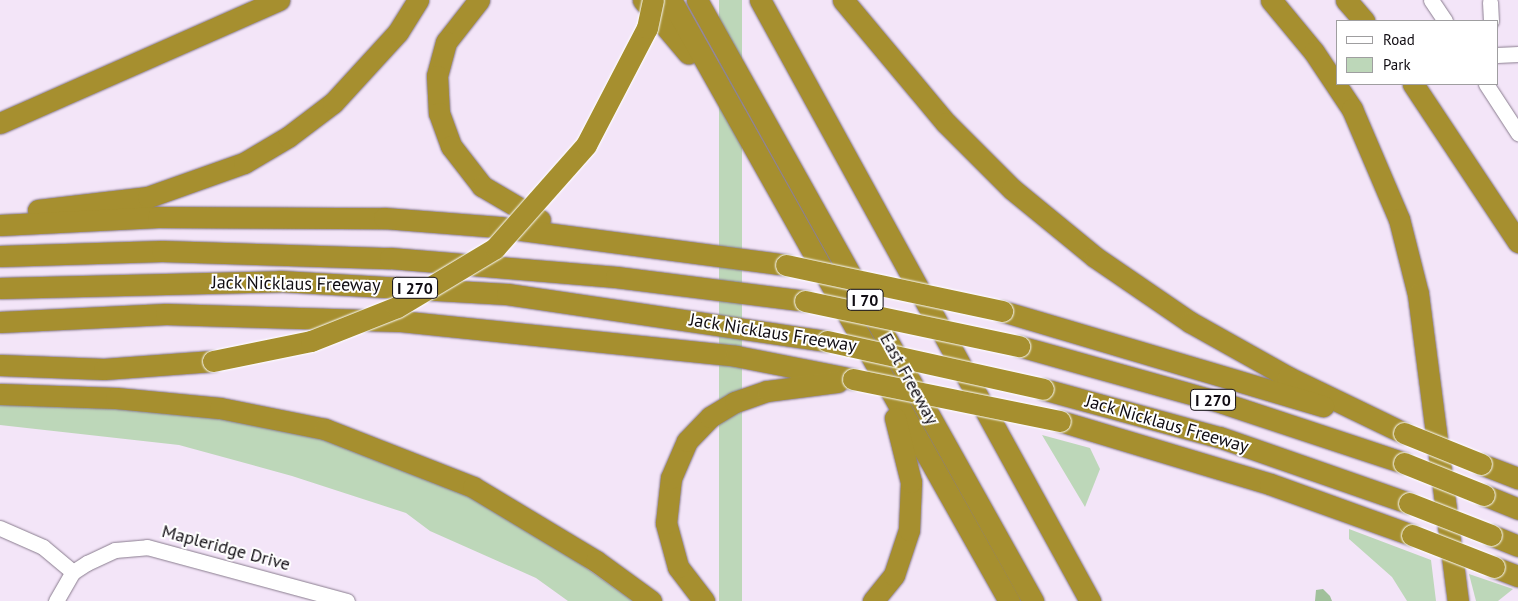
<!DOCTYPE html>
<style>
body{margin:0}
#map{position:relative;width:1518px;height:601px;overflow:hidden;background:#f3e5f8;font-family:"PT Sans",sans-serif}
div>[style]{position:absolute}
.green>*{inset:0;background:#bdd7b9;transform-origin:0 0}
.forest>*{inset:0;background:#a0c09b}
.roads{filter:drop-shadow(0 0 1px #897c8e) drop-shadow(0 0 1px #897c8e)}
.minor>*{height:15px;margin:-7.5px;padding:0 7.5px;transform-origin:7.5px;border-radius:7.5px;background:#fff}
.highway>*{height:21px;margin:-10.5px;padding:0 10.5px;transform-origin:10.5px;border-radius:10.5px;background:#a68f2f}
.bridges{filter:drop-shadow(0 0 1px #fff) drop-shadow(0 0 1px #fff)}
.highway-bridge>*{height:21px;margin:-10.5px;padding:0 10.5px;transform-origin:10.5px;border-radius:10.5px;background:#a68f2f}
span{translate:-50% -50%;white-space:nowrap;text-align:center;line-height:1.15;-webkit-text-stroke:4px #fff;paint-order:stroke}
.shield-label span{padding:1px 4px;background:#fff;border:1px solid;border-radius:4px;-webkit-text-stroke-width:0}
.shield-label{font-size:16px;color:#100c12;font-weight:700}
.street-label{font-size:18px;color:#100c12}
.legend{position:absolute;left:1336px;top:20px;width:162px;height:65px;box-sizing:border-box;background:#fff;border:1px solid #9f9ea0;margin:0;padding:6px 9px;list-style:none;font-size:15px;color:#100c12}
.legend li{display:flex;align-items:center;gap:10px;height:25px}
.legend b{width:25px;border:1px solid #9f9ea0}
</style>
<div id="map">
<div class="green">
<div style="left:719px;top:0;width:23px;height:686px"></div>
<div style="clip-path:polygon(0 402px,201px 411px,352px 443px,482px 502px,538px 534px,633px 601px,568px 601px,536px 578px,430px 531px,406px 513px,292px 476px,179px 445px,0 425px)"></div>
<div style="clip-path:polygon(1042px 435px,1090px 448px,1100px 469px,1085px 507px)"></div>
<div style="clip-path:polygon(1349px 529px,1431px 560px,1436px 601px,1407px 601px,1392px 577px,1349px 539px)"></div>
<div style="clip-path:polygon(1469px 574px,1513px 589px,1498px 601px,1476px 601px)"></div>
</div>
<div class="forest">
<div style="clip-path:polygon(1323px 589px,1330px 596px,1332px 601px,1315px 601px,1316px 590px)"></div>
</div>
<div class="roads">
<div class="minor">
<div style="left:1431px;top:0;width:25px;rotate:56deg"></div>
<div style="left:1490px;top:2px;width:19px;rotate:87deg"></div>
<div style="left:1497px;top:55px;width:21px;rotate:-3deg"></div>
<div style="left:1486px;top:84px;width:59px;rotate:56.9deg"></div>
<div style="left:0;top:528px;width:47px;rotate:23.8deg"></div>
<div style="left:43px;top:547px;width:39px;rotate:40deg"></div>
<div style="left:56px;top:601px;width:34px;rotate:-60deg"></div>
<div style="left:73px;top:572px;width:17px;rotate:-33deg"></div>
<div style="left:87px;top:563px;width:31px;rotate:-25deg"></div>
<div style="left:115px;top:550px;width:32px;rotate:-5deg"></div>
<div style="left:147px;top:547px;width:207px;rotate:15.1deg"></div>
</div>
<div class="highway">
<div style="left:479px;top:0;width:53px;rotate:128.2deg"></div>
<div style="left:446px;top:42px;width:35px;rotate:105deg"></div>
<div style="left:437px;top:76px;width:37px;rotate:87deg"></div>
<div style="left:439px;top:113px;width:35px;rotate:70deg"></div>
<div style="left:451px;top:146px;width:51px;rotate:52.2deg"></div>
<div style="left:482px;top:186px;width:67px;rotate:30.4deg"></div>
<div style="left:643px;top:0;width:70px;rotate:49.7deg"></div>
<div style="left:671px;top:0;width:690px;rotate:60.65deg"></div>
<div style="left:697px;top:0;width:689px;rotate:60.79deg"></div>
<div style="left:760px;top:0;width:686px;rotate:61.23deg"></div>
<div style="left:843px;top:0;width:160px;rotate:50.1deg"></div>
<div style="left:946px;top:123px;width:93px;rotate:45deg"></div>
<div style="left:1012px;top:189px;width:107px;rotate:39.3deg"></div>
<div style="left:1095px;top:257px;width:115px;rotate:34.4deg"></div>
<div style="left:1190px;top:322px;width:112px;rotate:29.3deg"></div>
<div style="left:1288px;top:377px;width:129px;rotate:25.8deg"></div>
<div style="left:1271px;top:0;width:67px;rotate:50.4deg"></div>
<div style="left:1314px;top:52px;width:69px;rotate:56.3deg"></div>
<div style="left:1352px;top:109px;width:120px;rotate:66.9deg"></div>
<div style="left:1399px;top:219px;width:77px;rotate:75.8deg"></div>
<div style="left:1418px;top:294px;width:310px;rotate:82.6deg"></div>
<div style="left:1346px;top:0;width:28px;rotate:49deg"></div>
<div style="left:1413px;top:84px;width:190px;rotate:56.4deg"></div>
<div style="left:0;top:123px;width:305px;rotate:-23.8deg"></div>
<div style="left:38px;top:210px;width:111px;rotate:-6.7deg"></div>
<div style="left:148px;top:197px;width:102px;rotate:-19.5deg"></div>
<div style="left:244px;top:163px;width:51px;rotate:-30.6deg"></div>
<div style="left:288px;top:137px;width:56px;rotate:-37.1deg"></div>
<div style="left:333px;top:103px;width:96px;rotate:-47.5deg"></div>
<div style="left:398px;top:32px;width:38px;rotate:-58deg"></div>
<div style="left:0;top:225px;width:158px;rotate:-2.9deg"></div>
<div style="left:158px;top:217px;width:226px;rotate:0.3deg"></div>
<div style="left:384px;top:218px;width:115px;rotate:4.5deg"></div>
<div style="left:499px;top:227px;width:290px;rotate:7.5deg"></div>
<div style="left:0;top:256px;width:162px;rotate:-1.8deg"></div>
<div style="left:162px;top:251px;width:228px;rotate:1.8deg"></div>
<div style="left:390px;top:258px;width:227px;rotate:4.8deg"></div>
<div style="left:616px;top:277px;width:191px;rotate:7.2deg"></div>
<div style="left:0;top:288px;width:280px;rotate:-1.4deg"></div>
<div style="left:280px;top:281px;width:227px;rotate:3.3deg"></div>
<div style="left:507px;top:294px;width:323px;rotate:8.4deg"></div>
<div style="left:1002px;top:311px;width:335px;rotate:16.5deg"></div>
<div style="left:0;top:322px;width:166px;rotate:-2.8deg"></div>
<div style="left:166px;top:314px;width:233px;rotate:1.7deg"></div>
<div style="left:399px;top:321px;width:339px;rotate:5.9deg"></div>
<div style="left:736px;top:356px;width:119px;rotate:11.1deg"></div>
<div style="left:1019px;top:346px;width:212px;rotate:15.6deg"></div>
<div style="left:1223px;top:403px;width:191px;rotate:18.3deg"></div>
<div style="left:0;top:365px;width:104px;rotate:2.2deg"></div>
<div style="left:104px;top:369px;width:109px;rotate:-4.2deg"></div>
<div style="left:1043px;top:389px;width:182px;rotate:15.3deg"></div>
<div style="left:1219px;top:437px;width:201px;rotate:19.2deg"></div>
<div style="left:0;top:394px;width:116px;rotate:2deg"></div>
<div style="left:116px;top:398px;width:104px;rotate:5.5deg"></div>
<div style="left:220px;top:408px;width:107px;rotate:11.3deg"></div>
<div style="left:325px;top:429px;width:159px;rotate:21.4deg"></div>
<div style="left:473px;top:487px;width:144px;rotate:31deg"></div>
<div style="left:596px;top:561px;width:68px;rotate:36deg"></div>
<div style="left:1060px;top:421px;width:219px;rotate:16.7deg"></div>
<div style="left:1270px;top:484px;width:151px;rotate:19.8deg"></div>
<div style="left:1481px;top:464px;width:40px;rotate:21deg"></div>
<div style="left:1484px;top:495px;width:37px;rotate:22deg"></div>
<div style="left:1491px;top:535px;width:29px;rotate:22deg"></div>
<div style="left:1494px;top:567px;width:26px;rotate:21deg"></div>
<div style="left:704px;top:601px;width:43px;rotate:-127.4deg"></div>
<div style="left:678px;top:567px;width:46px;rotate:-105.3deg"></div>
<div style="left:666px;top:523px;width:45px;rotate:-83.7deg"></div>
<div style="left:671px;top:478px;width:40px;rotate:-66.6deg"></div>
<div style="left:687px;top:441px;width:33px;rotate:-46deg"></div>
<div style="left:710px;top:417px;width:29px;rotate:-31deg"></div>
<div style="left:735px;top:402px;width:34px;rotate:-19deg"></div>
<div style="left:767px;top:391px;width:71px;rotate:-7.3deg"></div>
<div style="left:873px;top:601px;width:33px;rotate:-51deg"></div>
<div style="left:894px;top:575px;width:47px;rotate:-71.6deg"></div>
<div style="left:909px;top:530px;width:48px;rotate:-87.6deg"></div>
<div style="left:911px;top:482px;width:66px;rotate:-104deg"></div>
</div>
</div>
<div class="bridges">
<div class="highway-bridge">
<div style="left:786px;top:265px;width:221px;rotate:12deg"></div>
<div style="left:805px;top:301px;width:219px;rotate:11.9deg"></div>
<div style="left:827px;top:341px;width:221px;rotate:12.5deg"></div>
<div style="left:213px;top:361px;width:100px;rotate:-11.5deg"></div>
<div style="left:311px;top:341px;width:92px;rotate:-21.6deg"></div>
<div style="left:397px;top:307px;width:114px;rotate:-31deg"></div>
<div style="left:495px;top:248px;width:137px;rotate:-48.5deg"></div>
<div style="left:586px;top:145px;width:132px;rotate:-62.5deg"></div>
<div style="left:647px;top:28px;width:29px;rotate:-78deg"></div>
<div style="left:853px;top:379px;width:211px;rotate:11.5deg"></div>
<div style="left:1404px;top:433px;width:83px;rotate:21.9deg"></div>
<div style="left:1404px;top:463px;width:86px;rotate:21.8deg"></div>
<div style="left:1409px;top:503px;width:88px;rotate:21.3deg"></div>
<div style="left:1412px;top:535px;width:88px;rotate:21.3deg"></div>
</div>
</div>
<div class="shield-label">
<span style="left:415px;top:288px">I 270</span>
<span style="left:865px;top:300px">I 70</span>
<span style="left:1213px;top:400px">I 270</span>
</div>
<div class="street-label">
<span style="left:296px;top:284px;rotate:1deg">Jack Nicklaus Freeway</span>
<span style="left:773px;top:333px;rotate:9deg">Jack Nicklaus Freeway</span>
<span style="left:909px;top:379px;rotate:61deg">East Freeway</span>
<span style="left:1167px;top:424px;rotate:16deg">Jack Nicklaus Freeway</span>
<span style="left:226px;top:548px;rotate:15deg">Mapleridge Drive</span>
</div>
<ul class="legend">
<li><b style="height:6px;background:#fff"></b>Road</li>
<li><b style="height:14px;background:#bdd7b9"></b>Park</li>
</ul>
</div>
